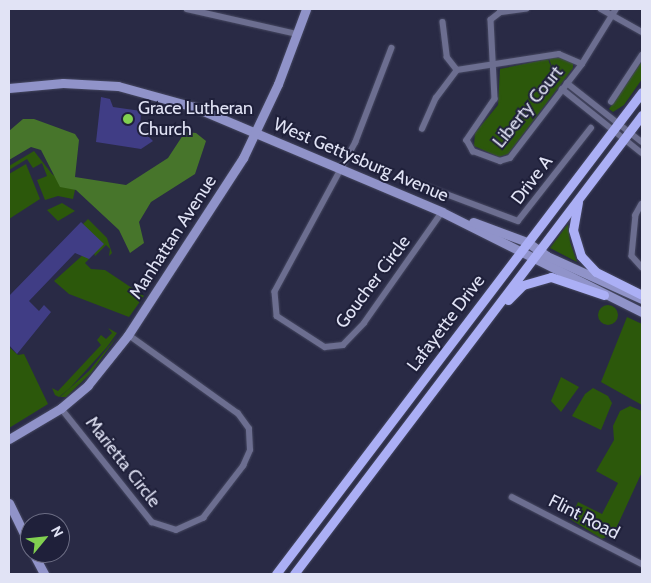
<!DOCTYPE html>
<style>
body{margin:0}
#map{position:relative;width:651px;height:583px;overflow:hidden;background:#292a45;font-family:Cabin,sans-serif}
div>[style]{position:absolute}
.green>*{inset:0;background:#2c580b}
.round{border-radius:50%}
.forest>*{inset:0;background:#47752b}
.building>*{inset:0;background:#403d85}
.roads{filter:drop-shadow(0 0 1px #464861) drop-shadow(0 0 1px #464861)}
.street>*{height:5.5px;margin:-2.75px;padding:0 2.75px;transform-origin:2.75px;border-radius:2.75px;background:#6c6e90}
.secondary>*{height:9px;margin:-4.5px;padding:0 4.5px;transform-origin:4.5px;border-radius:4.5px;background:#9093c9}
.primary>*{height:9px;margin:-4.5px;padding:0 4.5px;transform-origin:4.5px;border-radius:4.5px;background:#abaff5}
.dots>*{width:14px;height:14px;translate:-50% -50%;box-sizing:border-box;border:2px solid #1f203a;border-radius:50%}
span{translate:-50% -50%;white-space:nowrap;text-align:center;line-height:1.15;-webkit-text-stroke:4px #1f203a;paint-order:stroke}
.street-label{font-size:18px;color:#e1e3f5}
.poi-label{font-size:18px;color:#e1e3f5}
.left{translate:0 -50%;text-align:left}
.frame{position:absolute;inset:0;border:10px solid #e1e3f5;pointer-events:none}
.north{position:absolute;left:20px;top:513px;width:50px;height:50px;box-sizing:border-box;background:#1f203a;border:1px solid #6d6e85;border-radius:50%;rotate:62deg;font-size:14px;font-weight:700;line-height:20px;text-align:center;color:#e1e3f5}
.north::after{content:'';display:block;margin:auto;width:18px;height:22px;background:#81d050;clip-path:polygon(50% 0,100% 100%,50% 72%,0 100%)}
</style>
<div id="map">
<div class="green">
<div style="clip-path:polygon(549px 58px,564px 58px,573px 63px,573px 68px,508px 154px,499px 157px,474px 146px,475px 133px,498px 105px,500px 69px,548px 59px,552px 70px,549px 76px,553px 79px,555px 76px)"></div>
<div style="clip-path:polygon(642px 61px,642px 79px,624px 105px,613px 112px,609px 109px)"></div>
<div style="clip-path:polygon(34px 151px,52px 174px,75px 190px,73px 199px,58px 196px,45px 200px,37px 180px,47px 176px,42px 163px,33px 168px,27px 159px,9px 170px,9px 166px)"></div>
<div style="clip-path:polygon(26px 164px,40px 199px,9px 219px,9px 174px)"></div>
<div style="clip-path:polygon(62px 203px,75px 211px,58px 221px,47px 210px)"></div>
<div style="clip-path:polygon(88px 219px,107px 238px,112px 253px,109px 256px,110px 249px,106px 245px,92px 259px,95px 256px,83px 224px)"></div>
<div style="clip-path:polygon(568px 224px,570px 242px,577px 262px,550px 248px)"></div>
<div style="clip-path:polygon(84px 254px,89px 259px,85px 263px,91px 269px,105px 270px,144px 296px,129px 317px,69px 294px,54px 281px)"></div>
<div class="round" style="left:598px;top:305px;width:20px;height:20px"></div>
<div style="clip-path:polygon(627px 317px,642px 324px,642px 405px,601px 382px)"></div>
<div style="clip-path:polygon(108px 328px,117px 333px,107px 347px,70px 388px,59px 397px,55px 395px,52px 388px,58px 391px,101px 345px,97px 340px,101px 335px,106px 339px,112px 333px)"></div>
<div style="clip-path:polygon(118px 335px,91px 373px,66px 397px,60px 397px,89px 371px)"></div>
<div style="clip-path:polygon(9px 347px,18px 355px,24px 354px,48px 404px,9px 428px)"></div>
<div style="clip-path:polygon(561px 377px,579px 387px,561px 412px,551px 401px)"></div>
<div style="clip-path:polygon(593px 388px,608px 396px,612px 403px,601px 430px,572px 416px,585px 394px)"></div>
<div style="clip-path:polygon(630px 406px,642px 411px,642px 472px,614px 533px,602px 539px,570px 519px,578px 502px,602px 514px,618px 483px,596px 471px,614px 440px,613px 426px,620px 411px)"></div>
</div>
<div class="forest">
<div style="clip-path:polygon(23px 119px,34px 119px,75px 134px,79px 140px,75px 177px,126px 185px,168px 158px,185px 132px,196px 133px,206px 141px,195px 174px,151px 202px,139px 222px,144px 243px,130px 253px,119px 230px,76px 190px,60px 187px,41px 150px,31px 147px,9px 160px,9px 131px)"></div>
</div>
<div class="building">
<div style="clip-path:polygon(101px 97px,110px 99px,113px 107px,141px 111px,140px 128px,153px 141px,141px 149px,96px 142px)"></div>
<div style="clip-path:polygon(81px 222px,104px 244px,89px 259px,75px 253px,29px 301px,39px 311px,44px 305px,51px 312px,17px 354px,9px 345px,9px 296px)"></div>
</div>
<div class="roads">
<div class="street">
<div style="left:187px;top:9px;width:113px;rotate:12.8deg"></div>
<div style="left:527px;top:9px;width:27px;rotate:172deg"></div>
<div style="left:500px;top:13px;width:11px;rotate:142deg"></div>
<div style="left:491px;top:20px;width:79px;rotate:87.1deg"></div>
<div style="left:495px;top:99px;width:50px;rotate:124.3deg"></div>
<div style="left:467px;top:140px;width:13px;rotate:61deg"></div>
<div style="left:473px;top:151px;width:29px;rotate:20deg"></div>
<div style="left:500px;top:161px;width:10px;rotate:-17deg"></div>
<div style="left:510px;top:158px;width:118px;rotate:-52.5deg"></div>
<div style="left:582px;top:64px;width:65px;rotate:-58.3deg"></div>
<div style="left:601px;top:9px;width:47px;rotate:29.3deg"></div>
<div style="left:443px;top:22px;width:35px;rotate:83deg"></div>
<div style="left:447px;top:57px;width:16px;rotate:52deg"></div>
<div style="left:457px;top:70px;width:103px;rotate:-8.9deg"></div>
<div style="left:559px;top:54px;width:25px;rotate:23deg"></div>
<div style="left:392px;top:48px;width:101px;rotate:111deg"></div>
<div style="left:356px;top:142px;width:170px;rotate:118.4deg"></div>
<div style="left:275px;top:292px;width:24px;rotate:85deg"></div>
<div style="left:277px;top:316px;width:57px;rotate:32.9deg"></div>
<div style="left:325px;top:347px;width:18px;rotate:-6deg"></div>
<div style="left:343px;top:345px;width:30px;rotate:-46deg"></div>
<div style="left:364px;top:323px;width:136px;rotate:-54.9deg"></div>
<div style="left:567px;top:83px;width:95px;rotate:38.2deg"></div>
<div style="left:562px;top:89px;width:102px;rotate:38.7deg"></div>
<div style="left:611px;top:102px;width:56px;rotate:-56.6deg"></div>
<div style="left:422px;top:129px;width:34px;rotate:-66deg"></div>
<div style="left:436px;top:98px;width:35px;rotate:-53deg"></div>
<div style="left:401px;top:177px;width:125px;rotate:20.6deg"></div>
<div style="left:518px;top:221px;width:118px;rotate:-51.9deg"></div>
<div style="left:642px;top:204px;width:13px;rotate:119deg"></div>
<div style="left:636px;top:215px;width:41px;rotate:95.6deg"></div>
<div style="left:632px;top:256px;width:15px;rotate:48deg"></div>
<div style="left:61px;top:408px;width:146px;rotate:51.4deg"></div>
<div style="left:152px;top:522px;width:25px;rotate:18deg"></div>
<div style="left:176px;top:530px;width:30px;rotate:-24deg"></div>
<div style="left:203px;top:518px;width:66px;rotate:-52.4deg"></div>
<div style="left:243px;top:466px;width:17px;rotate:-66deg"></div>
<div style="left:250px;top:450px;width:21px;rotate:-93deg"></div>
<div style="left:249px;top:429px;width:19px;rotate:-126deg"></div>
<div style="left:238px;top:414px;width:135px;rotate:-144.3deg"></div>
<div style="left:512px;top:497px;width:146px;rotate:27.3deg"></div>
</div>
<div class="secondary">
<div style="left:9px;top:88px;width:54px;rotate:-5.3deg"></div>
<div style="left:63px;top:83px;width:55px;rotate:3.1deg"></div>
<div style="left:118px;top:86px;width:79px;rotate:15.4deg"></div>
<div style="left:194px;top:107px;width:269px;rotate:22.9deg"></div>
<div style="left:442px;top:212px;width:224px;rotate:26.6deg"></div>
<div style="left:473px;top:222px;width:58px;rotate:20.3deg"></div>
<div style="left:527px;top:242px;width:24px;rotate:35deg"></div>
<div style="left:547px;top:256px;width:104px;rotate:24.4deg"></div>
<div style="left:9px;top:439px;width:61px;rotate:-30.8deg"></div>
<div style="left:61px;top:408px;width:35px;rotate:-40deg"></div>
<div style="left:88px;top:385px;width:64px;rotate:-51.3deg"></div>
<div style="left:128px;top:335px;width:211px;rotate:-57deg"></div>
<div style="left:243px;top:158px;width:82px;rotate:-64.7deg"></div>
<div style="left:278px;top:84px;width:80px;rotate:-69.5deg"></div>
<div style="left:9px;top:503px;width:48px;rotate:64deg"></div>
<div style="left:33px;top:553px;width:24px;rotate:62deg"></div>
</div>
<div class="primary">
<div style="left:578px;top:202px;width:28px;rotate:100deg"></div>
<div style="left:573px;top:230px;width:27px;rotate:73deg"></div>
<div style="left:581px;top:256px;width:22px;rotate:47deg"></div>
<div style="left:596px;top:272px;width:51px;rotate:26.6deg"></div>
<div style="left:508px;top:300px;width:21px;rotate:-45deg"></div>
<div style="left:523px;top:285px;width:29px;rotate:-16deg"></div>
<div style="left:551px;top:277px;width:56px;rotate:18.8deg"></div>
<div style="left:276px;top:574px;width:605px;rotate:-52.79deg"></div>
<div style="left:294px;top:574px;width:576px;rotate:-52.83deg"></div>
</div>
</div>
<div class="dots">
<div style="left:128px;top:119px;background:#81d050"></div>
</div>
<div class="street-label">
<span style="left:528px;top:107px;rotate:-51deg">Liberty Court</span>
<span style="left:361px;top:160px;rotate:23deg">West Gettysburg Avenue</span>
<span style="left:532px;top:180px;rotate:-53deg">Drive A</span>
<span style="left:173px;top:237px;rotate:-57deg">Manhattan Avenue</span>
<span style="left:373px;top:282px;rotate:-53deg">Goucher Circle</span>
<span style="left:446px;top:323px;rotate:-53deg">Lafayette Drive</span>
<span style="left:123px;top:462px;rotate:52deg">Marietta Circle</span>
<span style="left:584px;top:517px;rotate:27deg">Flint Road</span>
</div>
<div class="poi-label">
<span class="left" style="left:138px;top:119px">Grace Lutheran<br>Church</span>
</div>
<div class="frame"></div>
<div class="north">N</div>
</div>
